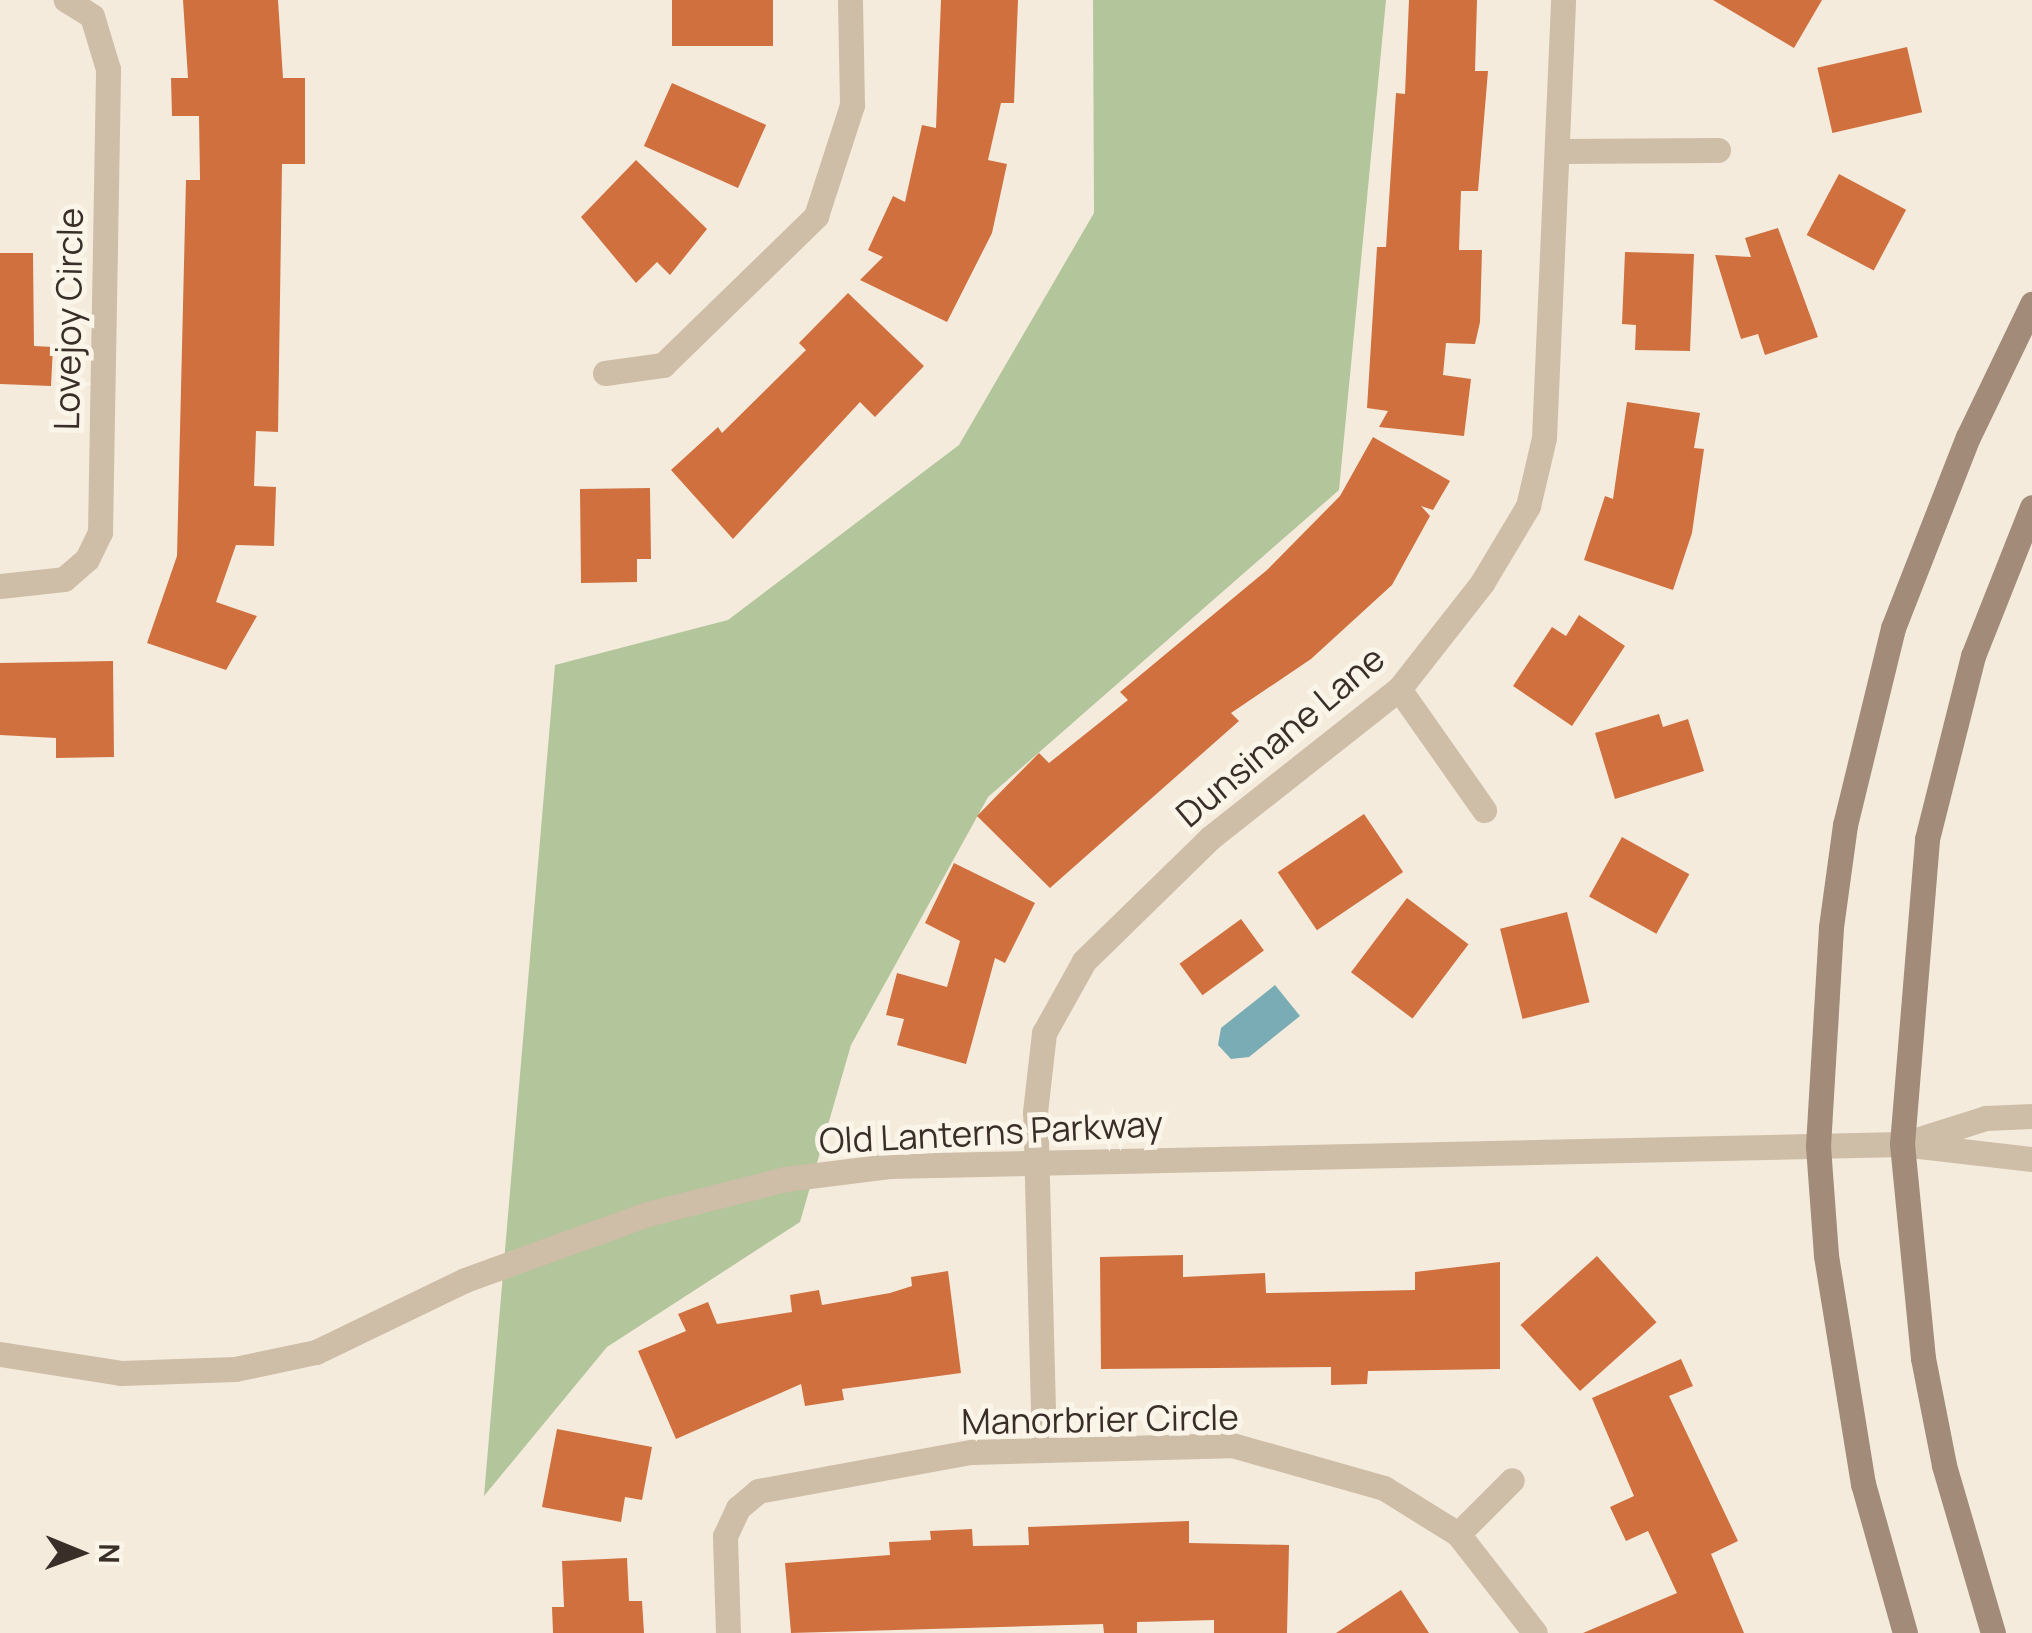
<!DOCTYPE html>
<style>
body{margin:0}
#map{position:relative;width:2032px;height:1633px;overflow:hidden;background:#f4ebdc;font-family:Manrope,sans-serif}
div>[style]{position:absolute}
.green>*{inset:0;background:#b3c59b}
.water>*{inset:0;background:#79acb4}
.building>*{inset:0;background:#d0703f;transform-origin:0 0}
.street>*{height:25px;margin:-12.5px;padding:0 12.5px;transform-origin:12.5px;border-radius:12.5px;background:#cebda7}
.secondary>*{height:25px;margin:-12.5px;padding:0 12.5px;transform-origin:12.5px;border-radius:12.5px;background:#a28b78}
span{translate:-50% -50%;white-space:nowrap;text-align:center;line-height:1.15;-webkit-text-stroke:10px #fbf5e9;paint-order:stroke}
.street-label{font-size:35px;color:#3a2f28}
.north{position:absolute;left:30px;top:1503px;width:100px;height:100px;-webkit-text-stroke:8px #fbf5e9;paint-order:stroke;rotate:91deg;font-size:28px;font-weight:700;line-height:40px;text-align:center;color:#3a2f28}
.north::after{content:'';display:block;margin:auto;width:35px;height:45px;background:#3a2f28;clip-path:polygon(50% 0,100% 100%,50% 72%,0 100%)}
</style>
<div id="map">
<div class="green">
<div style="clip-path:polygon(1093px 0,1386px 0,1339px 490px,988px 797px,851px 1045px,800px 1222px,607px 1347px,484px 1496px,555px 665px,728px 620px,959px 445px,1094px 213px)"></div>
</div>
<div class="water">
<div style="clip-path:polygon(1275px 985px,1300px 1016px,1249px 1057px,1231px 1059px,1218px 1045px,1221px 1028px)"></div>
</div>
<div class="building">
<div style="clip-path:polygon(183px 0,278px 0,283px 78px,305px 78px,305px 164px,282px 164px,278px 432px,256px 431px,254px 486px,276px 487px,274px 546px,236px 545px,216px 602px,257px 616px,226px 670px,147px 643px,177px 556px,186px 180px,200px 180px,199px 116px,172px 116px,171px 78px,188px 78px)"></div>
<div style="left:672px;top:0;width:101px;height:46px"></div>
<div style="clip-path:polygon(941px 0,1018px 0,1014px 103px,1001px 103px,988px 160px,1007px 164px,992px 233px,947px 322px,860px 280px,883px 257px,868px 250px,893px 196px,905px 202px,922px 125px,936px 128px)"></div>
<div style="clip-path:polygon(1409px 0,1477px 0,1475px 71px,1488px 71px,1478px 191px,1461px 191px,1459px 250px,1482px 250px,1480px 322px,1475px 344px,1446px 343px,1443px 375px,1471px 379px,1464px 436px,1379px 427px,1388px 411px,1367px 408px,1377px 247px,1386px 247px,1396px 93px,1405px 94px)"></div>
<div style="clip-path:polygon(1713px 0,1822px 0,1794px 48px)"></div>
<div style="left:1907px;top:47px;width:67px;height:92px;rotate:77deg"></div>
<div style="left:672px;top:83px;width:103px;height:69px;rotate:24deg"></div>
<div style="clip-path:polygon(636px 160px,707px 229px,670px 275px,657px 262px,636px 283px,581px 217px)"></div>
<div style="left:1839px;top:174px;width:76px;height:69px;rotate:28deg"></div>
<div style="clip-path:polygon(1778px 228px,1818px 337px,1765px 355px,1758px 334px,1741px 339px,1715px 255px,1751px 257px,1745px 238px)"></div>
<div style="clip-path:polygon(1625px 252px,1694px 254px,1690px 351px,1635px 350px,1636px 325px,1622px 324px)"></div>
<div style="clip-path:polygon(0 253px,33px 253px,34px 346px,53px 347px,51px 386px,0 384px)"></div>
<div style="clip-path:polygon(848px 293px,924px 366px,875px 417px,860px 402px,733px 539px,671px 470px,718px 427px,722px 433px,806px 350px,799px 343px)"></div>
<div style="clip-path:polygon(1627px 402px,1700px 413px,1694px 448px,1704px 449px,1692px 533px,1673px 590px,1584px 560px,1605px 496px,1613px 499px)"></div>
<div style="clip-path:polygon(1373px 437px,1450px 481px,1433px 510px,1421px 506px,1430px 516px,1392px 585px,1311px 659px,1231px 713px,1239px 721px,1050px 888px,977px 816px,1039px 753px,1049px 763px,1128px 700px,1120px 692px,1267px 570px,1340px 496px)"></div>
<div style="clip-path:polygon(650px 488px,651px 559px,637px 559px,637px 582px,581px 583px,580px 489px)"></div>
<div style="clip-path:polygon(1579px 615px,1625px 646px,1572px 726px,1513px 686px,1552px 627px,1566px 636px)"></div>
<div style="clip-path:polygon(113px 661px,114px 757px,56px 758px,56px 738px,0 735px,0 663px)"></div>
<div style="clip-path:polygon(1659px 714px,1663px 727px,1688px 719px,1704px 771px,1615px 799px,1595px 733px)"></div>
<div style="left:1364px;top:814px;width:70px;height:104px;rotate:56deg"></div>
<div style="left:1622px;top:837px;width:77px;height:68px;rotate:29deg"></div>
<div style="clip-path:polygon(954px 863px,1035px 903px,1005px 963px,995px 958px,966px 1064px,897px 1045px,904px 1019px,886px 1015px,897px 973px,947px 987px,960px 941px,925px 923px)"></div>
<div style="left:1407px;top:898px;width:77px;height:93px;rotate:37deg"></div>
<div style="left:1567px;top:912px;width:93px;height:69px;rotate:76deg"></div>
<div style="left:1241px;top:919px;width:39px;height:76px;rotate:54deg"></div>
<div style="clip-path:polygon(1183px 1255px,1183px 1277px,1265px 1273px,1266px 1293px,1415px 1290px,1415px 1272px,1500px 1262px,1500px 1369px,1368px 1371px,1367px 1384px,1331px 1385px,1331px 1367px,1101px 1369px,1100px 1257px)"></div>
<div style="left:1597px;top:1256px;width:89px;height:103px;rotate:48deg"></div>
<div style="clip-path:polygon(948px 1271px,961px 1373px,842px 1389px,844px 1400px,805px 1406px,801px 1384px,676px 1439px,638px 1351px,686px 1331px,678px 1314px,708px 1302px,717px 1324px,792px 1312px,790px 1295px,819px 1290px,822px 1305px,890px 1293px,912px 1286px,911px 1277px)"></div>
<div style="clip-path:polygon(1681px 1359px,1693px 1386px,1669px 1396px,1738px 1541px,1711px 1554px,1744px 1633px,1583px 1633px,1677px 1593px,1648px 1531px,1626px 1541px,1610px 1507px,1634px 1496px,1592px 1398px)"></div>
<div style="clip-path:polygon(557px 1429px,652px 1447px,642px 1500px,625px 1497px,621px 1522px,542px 1507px)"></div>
<div style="clip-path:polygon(1189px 1521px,1189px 1543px,1289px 1545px,1287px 1633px,1214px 1633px,1214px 1620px,1137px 1622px,1137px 1633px,1104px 1633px,1103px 1624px,791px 1633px,785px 1563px,890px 1555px,889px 1542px,931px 1540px,930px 1531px,972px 1529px,973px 1546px,1029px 1545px,1028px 1527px)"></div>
<div style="clip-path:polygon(627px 1558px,629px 1601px,642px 1601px,644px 1633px,553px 1633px,552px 1607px,564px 1607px,562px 1561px)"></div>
<div style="clip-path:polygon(1401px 1590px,1429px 1633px,1336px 1633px)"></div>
</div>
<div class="street">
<div style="left:1558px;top:151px;width:160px;rotate:-0.4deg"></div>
<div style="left:605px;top:373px;width:59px;rotate:-7.9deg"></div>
<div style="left:663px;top:365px;width:214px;rotate:-44.2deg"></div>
<div style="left:816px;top:216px;width:117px;rotate:-72deg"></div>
<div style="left:852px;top:105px;width:105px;rotate:-91.1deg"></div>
<div style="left:0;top:586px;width:64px;rotate:-6.2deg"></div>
<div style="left:64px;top:579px;width:30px;rotate:-41deg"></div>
<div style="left:87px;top:559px;width:30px;rotate:-64deg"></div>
<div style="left:100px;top:532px;width:463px;rotate:-89deg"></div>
<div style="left:108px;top:69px;width:55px;rotate:-106.8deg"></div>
<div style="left:92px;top:16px;width:31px;rotate:-148deg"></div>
<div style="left:1399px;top:689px;width:148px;rotate:54.9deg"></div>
<div style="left:1907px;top:1143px;width:83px;rotate:-17.6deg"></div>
<div style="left:1986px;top:1118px;width:46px;rotate:-2.5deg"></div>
<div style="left:0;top:1354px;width:122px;rotate:8.9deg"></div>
<div style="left:121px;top:1373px;width:114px;rotate:-2deg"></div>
<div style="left:235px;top:1369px;width:83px;rotate:-11.9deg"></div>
<div style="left:316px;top:1352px;width:165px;rotate:-25.8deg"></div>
<div style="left:465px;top:1280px;width:194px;rotate:-19.9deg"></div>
<div style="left:647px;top:1214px;width:142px;rotate:-14.2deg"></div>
<div style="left:785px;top:1179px;width:105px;rotate:-7.1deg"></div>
<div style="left:889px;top:1166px;width:1013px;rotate:-1.24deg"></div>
<div style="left:1902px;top:1144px;width:131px;rotate:6.6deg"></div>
<div style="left:1044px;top:1448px;width:336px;rotate:-91.5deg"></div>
<div style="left:1035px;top:1112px;width:80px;rotate:-83.5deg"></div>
<div style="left:1044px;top:1033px;width:82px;rotate:-60.9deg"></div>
<div style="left:1084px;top:961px;width:176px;rotate:-44.3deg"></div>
<div style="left:1210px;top:838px;width:241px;rotate:-38.3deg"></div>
<div style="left:1399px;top:689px;width:135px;rotate:-51.9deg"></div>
<div style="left:1482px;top:583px;width:90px;rotate:-59.1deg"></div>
<div style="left:1528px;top:506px;width:70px;rotate:-76.8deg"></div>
<div style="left:1544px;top:438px;width:438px;rotate:-87.5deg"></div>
<div style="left:1458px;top:1534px;width:76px;rotate:-45deg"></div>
<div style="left:728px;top:1633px;width:97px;rotate:-91.8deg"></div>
<div style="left:725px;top:1536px;width:31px;rotate:-65deg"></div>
<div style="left:738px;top:1508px;width:26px;rotate:-40deg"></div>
<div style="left:758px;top:1491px;width:217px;rotate:-10.4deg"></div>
<div style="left:971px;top:1452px;width:261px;rotate:-1.5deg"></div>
<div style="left:1232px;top:1445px;width:158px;rotate:15.8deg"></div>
<div style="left:1384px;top:1488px;width:87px;rotate:31.9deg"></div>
<div style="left:1458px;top:1534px;width:125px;rotate:52.1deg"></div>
</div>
<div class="secondary">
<div style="left:1905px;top:1633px;width:155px;rotate:-105.7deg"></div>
<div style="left:1863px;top:1484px;width:232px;rotate:-99.2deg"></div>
<div style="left:1826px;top:1255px;width:109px;rotate:-94.2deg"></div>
<div style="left:1818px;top:1146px;width:219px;rotate:-86.6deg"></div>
<div style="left:1831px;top:927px;width:103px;rotate:-82.2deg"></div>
<div style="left:1845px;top:825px;width:203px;rotate:-76.3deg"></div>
<div style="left:1893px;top:628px;width:205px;rotate:-68.6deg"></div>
<div style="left:1968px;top:437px;width:148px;rotate:-64.3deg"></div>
<div style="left:1993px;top:1633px;width:175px;rotate:-106.3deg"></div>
<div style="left:1944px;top:1465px;width:109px;rotate:-101.1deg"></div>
<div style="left:1923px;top:1358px;width:215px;rotate:-95.6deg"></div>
<div style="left:1902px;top:1144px;width:306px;rotate:-85.3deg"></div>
<div style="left:1927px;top:839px;width:189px;rotate:-75.9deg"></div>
<div style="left:1973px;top:656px;width:160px;rotate:-68.4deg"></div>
</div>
<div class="street-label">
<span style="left:68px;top:319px;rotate:-89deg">Lovejoy Circle</span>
<span style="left:1280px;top:736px;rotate:-40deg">Dunsinane Lane</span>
<span style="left:991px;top:1132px;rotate:-3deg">Old Lanterns Parkway</span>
<span style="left:1100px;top:1419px;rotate:-1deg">Manorbrier Circle</span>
</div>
<div class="north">N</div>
</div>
